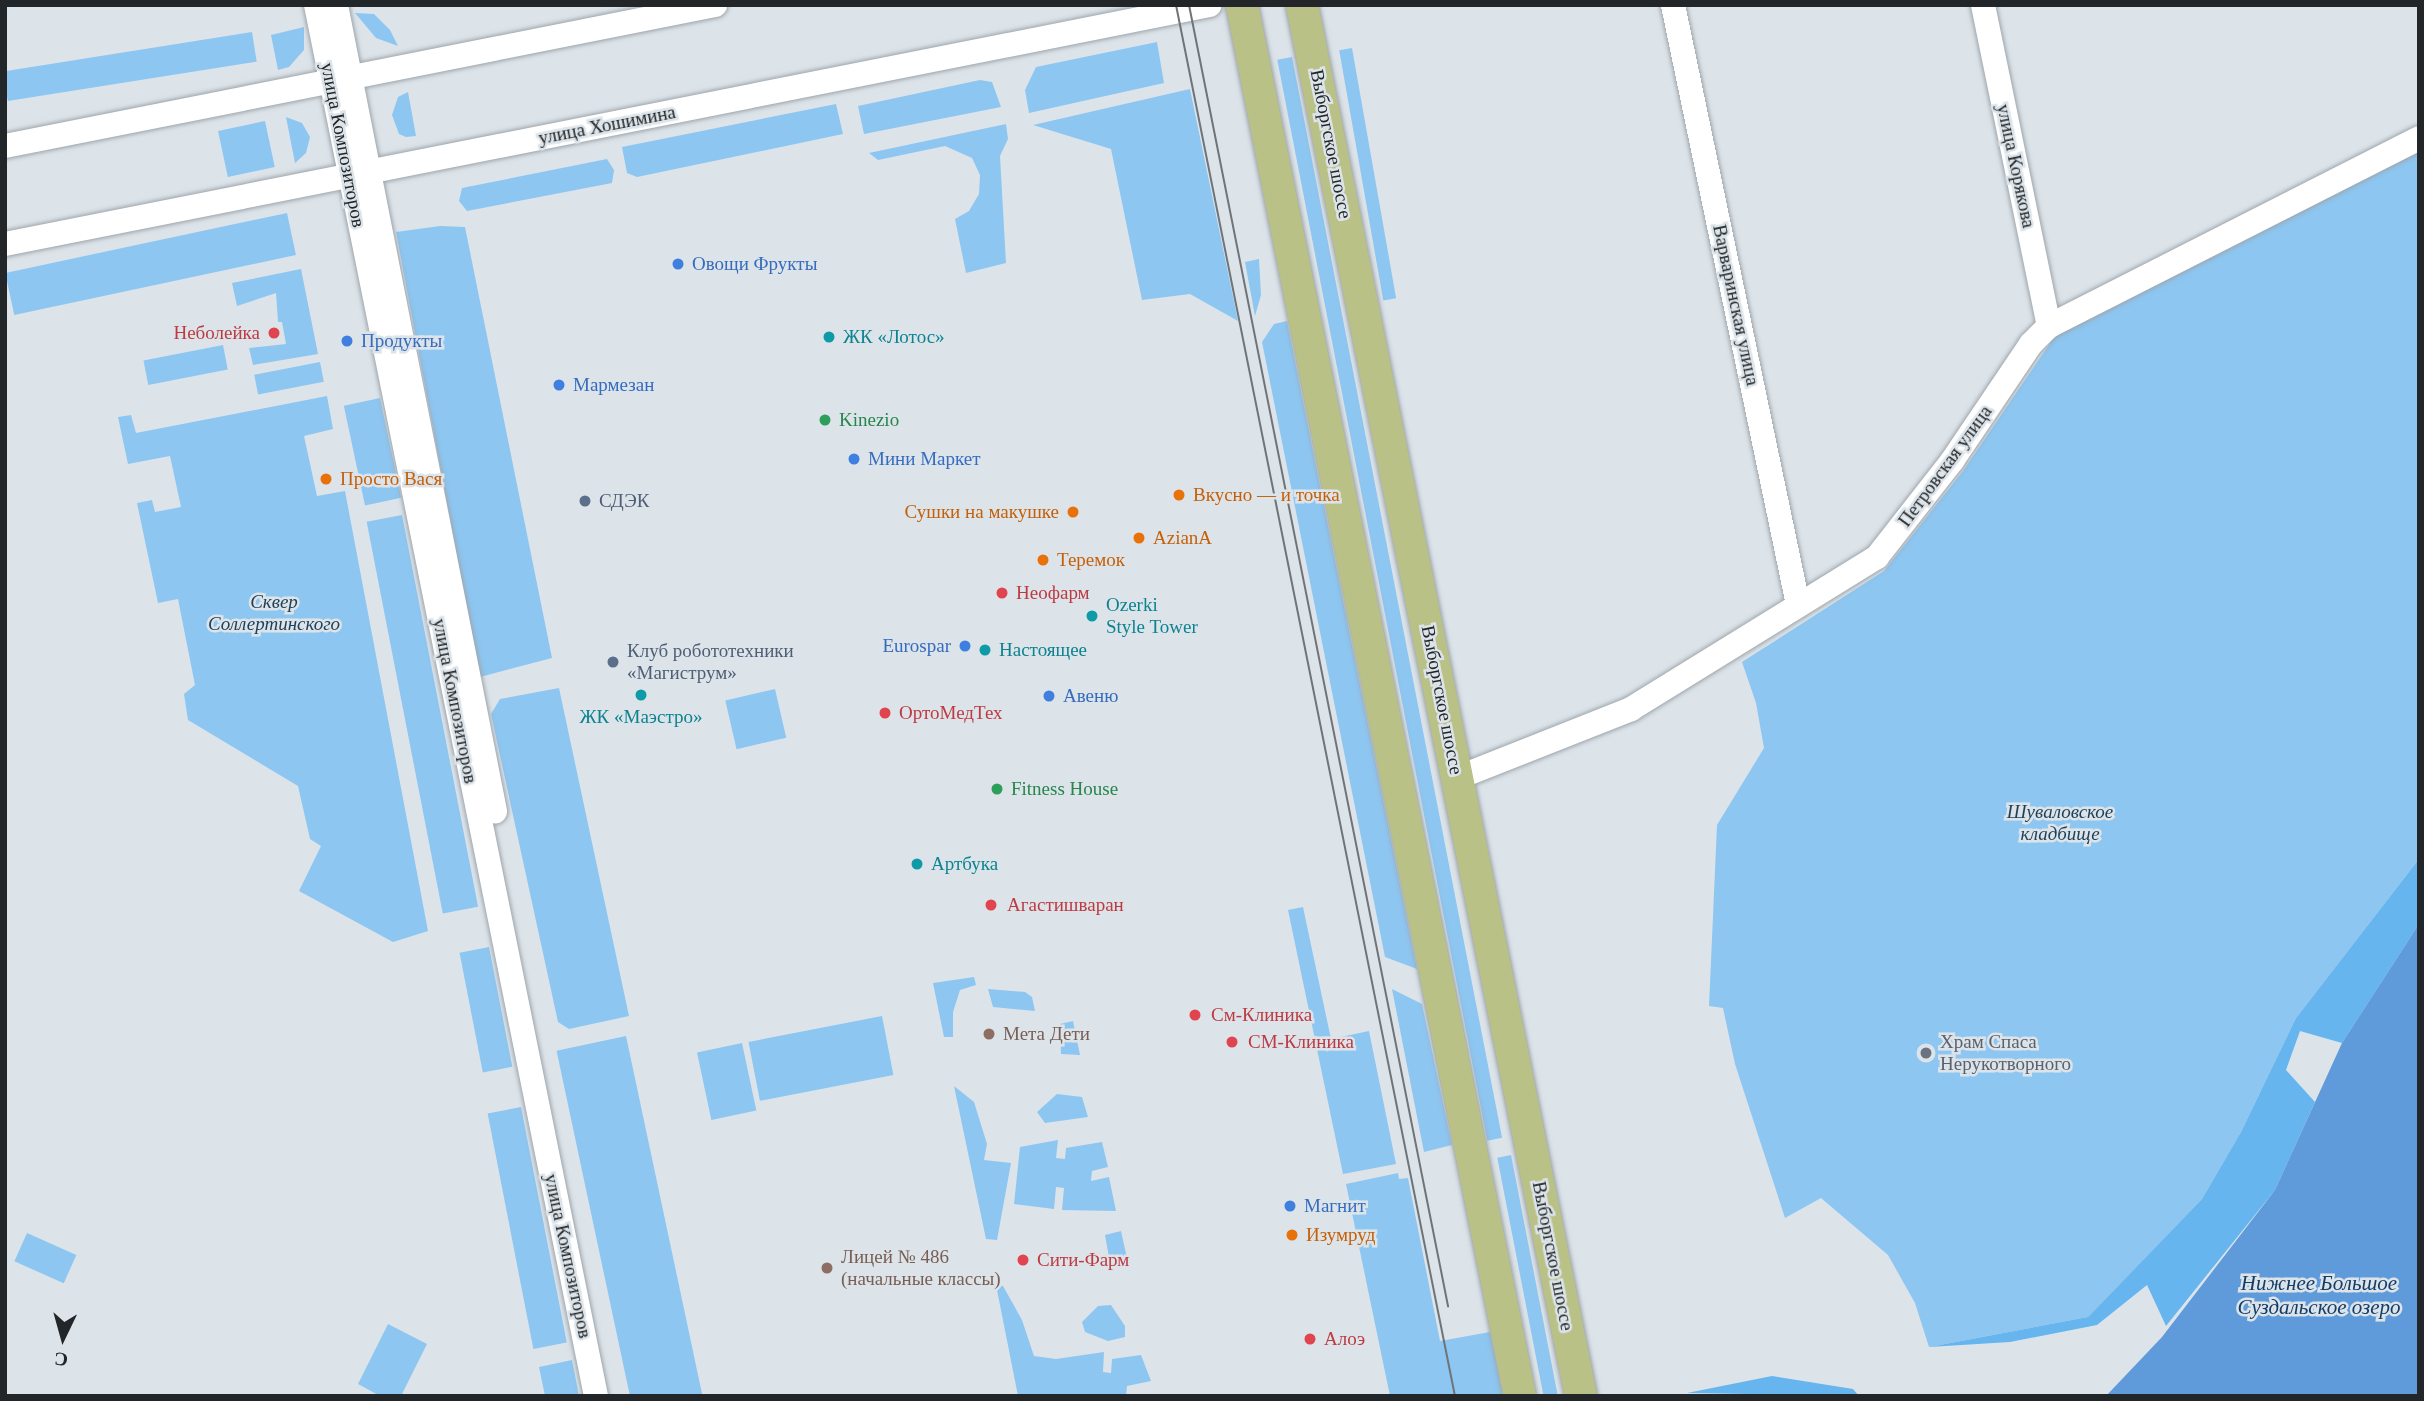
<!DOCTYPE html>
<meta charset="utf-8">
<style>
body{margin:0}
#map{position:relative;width:2424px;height:1401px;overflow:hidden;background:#dce4ea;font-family:Georgia,serif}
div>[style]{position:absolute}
.green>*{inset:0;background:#8dc6f1;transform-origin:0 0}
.forest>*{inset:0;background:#66b5ee}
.water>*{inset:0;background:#5f9ada}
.roads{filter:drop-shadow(0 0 2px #9ea5ab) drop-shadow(0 0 2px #9ea5ab)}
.minor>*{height:24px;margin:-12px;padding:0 12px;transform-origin:12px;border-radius:12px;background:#fff}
.major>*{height:32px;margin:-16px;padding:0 16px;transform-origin:16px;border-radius:16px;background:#b9c186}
.tram>*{height:2px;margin:-1px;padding:0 1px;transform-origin:1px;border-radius:1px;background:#6f7478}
.dots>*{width:19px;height:19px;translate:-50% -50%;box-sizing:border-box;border:4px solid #dce4ea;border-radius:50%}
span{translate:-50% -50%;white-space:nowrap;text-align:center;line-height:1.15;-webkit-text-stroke:5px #dce4ea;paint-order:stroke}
.street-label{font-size:19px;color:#232628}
.shop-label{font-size:19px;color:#366cbe}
.left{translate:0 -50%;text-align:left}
.right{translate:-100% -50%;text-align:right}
.health-label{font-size:19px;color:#be3a42}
.culture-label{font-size:19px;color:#0d838f}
.leisure-label{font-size:19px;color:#27864d}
.food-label{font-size:19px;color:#c56008}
.service-label{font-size:19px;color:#4e5e75}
.park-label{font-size:19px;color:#1d3f57;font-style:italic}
.education-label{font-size:19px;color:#785e54}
.worship-label{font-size:19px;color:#5b616d}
.water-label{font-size:21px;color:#133d67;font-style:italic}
.frame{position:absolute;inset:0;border:7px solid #232628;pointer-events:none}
.north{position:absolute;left:28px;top:1303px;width:70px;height:70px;-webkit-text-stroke:5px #dce4ea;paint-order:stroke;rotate:185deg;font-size:19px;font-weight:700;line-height:28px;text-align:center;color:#232628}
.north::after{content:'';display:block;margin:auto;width:24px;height:32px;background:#232628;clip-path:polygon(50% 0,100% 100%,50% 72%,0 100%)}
</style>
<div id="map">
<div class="green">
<div style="clip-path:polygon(355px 13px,374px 14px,390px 30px,398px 46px,376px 38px)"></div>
<div style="clip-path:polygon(304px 27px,304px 50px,289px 67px,278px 70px,271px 35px)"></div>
<div style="left:252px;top:32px;width:30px;height:252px;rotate:81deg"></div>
<div style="clip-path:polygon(1157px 42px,1164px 83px,1029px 113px,1025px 90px,1036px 67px)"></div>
<div style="left:1352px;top:48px;width:254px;height:13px;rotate:80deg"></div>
<div style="left:1292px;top:57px;width:1101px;height:15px;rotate:79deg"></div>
<div style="clip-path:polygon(980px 80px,992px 82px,1001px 107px,864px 134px,858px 106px)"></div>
<div style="clip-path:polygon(1190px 89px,1238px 321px,1190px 294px,1142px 300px,1111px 149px,1033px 125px)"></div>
<div style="clip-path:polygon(408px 92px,416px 136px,406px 137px,399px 134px,392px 115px,398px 97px)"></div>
<div style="clip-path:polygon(836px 104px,843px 134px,637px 177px,627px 173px,622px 147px)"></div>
<div style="clip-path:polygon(286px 117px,302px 123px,310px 137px,306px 153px,295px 163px)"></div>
<div style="left:265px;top:121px;width:47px;height:48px;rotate:78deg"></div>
<div style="clip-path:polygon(1006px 124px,1008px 139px,1000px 156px,1006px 263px,966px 273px,955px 219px,969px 211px,979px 194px,980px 175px,972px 158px,945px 146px,878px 160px,869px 153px)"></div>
<div style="clip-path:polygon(2419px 152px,2419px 859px,2296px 1018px,2241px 1132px,2202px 1199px,2088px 1317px,1929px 1347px,1915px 1303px,1888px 1255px,1821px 1198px,1785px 1218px,1735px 1064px,1723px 1008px,1709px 1006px,1717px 825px,1764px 748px,1756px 703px,1742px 662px,1884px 571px,1963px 471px,2057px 333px)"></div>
<div style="clip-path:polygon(607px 159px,614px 170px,612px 183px,467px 211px,459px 201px,462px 188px)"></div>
<div style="left:287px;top:213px;width:43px;height:288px;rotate:78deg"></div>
<div style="clip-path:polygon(440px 226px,465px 227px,552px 658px,480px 677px,396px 232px)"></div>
<div style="clip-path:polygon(1259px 259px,1261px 295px,1255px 316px,1245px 262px)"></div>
<div style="clip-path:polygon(301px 269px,318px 354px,253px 365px,249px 348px,286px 344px,282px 322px,278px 322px,276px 293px,237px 306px,232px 283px)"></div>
<div style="clip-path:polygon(1287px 321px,1417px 969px,1385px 957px,1262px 342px,1274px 324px)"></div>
<div style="left:223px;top:345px;width:25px;height:81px;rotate:79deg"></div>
<div style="left:320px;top:362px;width:20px;height:67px;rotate:79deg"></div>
<div style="clip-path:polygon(327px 396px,333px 429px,304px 436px,317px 496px,345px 491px,428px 931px,393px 942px,299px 891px,321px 846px,310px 839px,298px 786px,188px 720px,184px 694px,195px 685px,178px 599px,158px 603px,137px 503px,152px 500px,155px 512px,181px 507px,170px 456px,128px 464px,118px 417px,131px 415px,136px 433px)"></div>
<div style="left:380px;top:398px;width:102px;height:37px;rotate:78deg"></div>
<div style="left:402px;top:515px;width:399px;height:36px;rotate:79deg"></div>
<div style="clip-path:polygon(559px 688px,629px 1016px,569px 1029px,558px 1022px,491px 714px,500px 699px)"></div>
<div style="left:775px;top:689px;width:50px;height:51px;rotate:77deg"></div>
<div style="clip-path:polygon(1303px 907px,1331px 1039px,1369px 1031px,1396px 1164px,1343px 1174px,1288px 910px)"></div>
<div style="left:489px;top:947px;width:122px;height:30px;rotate:79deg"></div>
<div style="clip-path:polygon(974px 977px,976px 985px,960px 990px,953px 1012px,953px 1037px,944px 1037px,933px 983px)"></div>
<div style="clip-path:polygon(988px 989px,1025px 992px,1032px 997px,1035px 1011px,993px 1007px)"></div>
<div style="clip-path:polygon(1392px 989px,1422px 1004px,1452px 1145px,1424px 1152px)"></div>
<div style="left:882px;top:1016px;width:60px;height:136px;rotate:79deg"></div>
<div style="clip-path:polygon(1073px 1021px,1080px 1055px,1061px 1054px,1060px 1024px)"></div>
<div style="left:626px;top:1036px;width:369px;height:71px;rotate:78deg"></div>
<div style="left:742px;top:1043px;width:69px;height:46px;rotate:78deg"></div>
<div style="clip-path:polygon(954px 1086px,974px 1102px,987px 1144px,984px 1160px,1011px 1163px,997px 1240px,986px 1239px)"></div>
<div style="clip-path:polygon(1057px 1094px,1082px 1097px,1088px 1117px,1045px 1123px,1037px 1112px)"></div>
<div style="left:521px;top:1107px;width:240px;height:34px;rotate:79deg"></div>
<div style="clip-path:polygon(1058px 1140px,1056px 1158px,1065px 1159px,1066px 1148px,1102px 1142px,1108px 1167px,1092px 1171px,1091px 1181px,1109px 1177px,1116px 1211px,1062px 1210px,1064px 1188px,1056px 1187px,1054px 1209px,1014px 1204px,1020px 1147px)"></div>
<div style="left:1511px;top:1155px;width:246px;height:14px;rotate:79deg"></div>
<div style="clip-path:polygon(1398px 1173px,1399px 1179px,1408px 1178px,1440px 1341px,1490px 1332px,1503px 1396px,1390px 1396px,1346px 1184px)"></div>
<div style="clip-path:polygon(1121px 1231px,1129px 1267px,1110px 1263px,1105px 1235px)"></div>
<div style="left:27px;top:1233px;width:54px;height:31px;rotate:24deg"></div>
<div style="clip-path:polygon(996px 1285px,1003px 1286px,1022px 1320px,1034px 1356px,1056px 1359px,1104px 1352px,1103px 1372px,1111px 1373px,1112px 1359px,1141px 1355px,1151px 1381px,1127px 1386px,1126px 1396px,1018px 1396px)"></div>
<div style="clip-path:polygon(1111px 1305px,1125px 1326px,1125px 1337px,1108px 1341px,1085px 1332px,1082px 1322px,1098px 1306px)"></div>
<div style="clip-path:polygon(388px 1324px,427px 1344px,401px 1396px,380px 1396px,358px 1384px)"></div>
<div style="clip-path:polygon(572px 1360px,579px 1396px,545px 1396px,539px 1367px)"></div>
</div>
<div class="forest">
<div style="clip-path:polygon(2419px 859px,2419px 924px,2342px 1043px,2300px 1031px,2286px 1070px,2315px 1102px,2275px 1190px,2166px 1326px,2147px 1285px,2097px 1325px,2010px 1342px,1929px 1347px,2088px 1317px,2202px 1199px,2241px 1132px,2296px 1018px)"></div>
<div style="clip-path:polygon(1772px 1376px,1853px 1389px,1859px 1396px,1687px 1393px)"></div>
</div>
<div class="water">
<div style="clip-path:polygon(2419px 924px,2419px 1396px,2106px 1396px,2162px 1337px,2275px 1190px,2342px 1043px)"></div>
</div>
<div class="roads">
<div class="minor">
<div style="left:316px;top:5px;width:1419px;rotate:78.62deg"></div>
<div style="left:336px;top:5px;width:822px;rotate:78.84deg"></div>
<div style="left:1673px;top:5px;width:613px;rotate:78.23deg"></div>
<div style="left:1983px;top:5px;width:328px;rotate:78.4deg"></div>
<div style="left:5px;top:146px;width:724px;rotate:-11.23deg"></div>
<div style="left:5px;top:244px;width:1228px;rotate:-11.22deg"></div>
<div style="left:1457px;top:778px;width:187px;rotate:-21.6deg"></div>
<div style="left:1631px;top:709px;width:289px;rotate:-31.7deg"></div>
<div style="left:1877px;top:557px;width:122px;rotate:-52deg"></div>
<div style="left:1952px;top:461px;width:141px;rotate:-56deg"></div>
<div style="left:2031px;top:344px;width:25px;rotate:-45deg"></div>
<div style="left:2049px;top:326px;width:415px;rotate:-26.9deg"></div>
</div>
<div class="major">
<div style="left:1242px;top:5px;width:1419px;rotate:78.7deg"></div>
<div style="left:1302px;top:5px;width:1419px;rotate:78.66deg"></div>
</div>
</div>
<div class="tram">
<div style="left:1176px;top:5px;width:1419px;rotate:78.66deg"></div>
<div style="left:1189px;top:5px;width:1327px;rotate:78.74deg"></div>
</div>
<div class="dots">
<div style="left:678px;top:264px;background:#3f7fe0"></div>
<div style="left:274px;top:333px;background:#e0444e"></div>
<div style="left:829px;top:337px;background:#0f9aa8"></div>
<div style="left:347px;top:341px;background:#3f7fe0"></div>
<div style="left:559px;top:385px;background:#3f7fe0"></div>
<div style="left:825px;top:420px;background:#2e9e5b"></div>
<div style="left:854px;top:459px;background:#3f7fe0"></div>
<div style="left:326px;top:479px;background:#e8710a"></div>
<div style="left:1179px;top:495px;background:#e8710a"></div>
<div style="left:585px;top:501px;background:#5c6f8a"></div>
<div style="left:1073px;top:512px;background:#e8710a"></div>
<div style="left:1139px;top:538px;background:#e8710a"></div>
<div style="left:1043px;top:560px;background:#e8710a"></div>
<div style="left:1002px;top:593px;background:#e0444e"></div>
<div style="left:1092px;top:616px;background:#0f9aa8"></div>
<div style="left:965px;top:646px;background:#3f7fe0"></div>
<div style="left:985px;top:650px;background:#0f9aa8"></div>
<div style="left:613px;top:662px;background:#5c6f8a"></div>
<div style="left:641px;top:695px;background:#0f9aa8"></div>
<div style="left:1049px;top:696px;background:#3f7fe0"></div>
<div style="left:885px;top:713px;background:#e0444e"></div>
<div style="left:997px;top:789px;background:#2e9e5b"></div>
<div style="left:917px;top:864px;background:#0f9aa8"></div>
<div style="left:991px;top:905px;background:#e0444e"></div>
<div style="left:1195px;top:1015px;background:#e0444e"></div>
<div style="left:989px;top:1034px;background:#8d6e63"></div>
<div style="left:1232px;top:1042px;background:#e0444e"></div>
<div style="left:1926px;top:1053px;background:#6b7280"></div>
<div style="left:1290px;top:1206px;background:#3f7fe0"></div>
<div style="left:1292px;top:1235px;background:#e8710a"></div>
<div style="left:1023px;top:1260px;background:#e0444e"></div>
<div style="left:827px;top:1268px;background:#8d6e63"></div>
<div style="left:1310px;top:1339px;background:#e0444e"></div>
</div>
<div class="street-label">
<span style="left:607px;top:125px;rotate:-11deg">улица Хошимина</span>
<span style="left:1331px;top:144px;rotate:79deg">Выборгское шоссе</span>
<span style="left:343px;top:145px;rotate:79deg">улица Композиторов</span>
<span style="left:2016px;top:166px;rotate:78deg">улица Корякова</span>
<span style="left:1736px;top:305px;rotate:78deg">Варваринская улица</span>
<span style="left:1945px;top:466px;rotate:-54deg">Петровская улица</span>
<span style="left:1442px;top:700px;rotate:79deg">Выборгское шоссе</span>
<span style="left:455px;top:701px;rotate:79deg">улица Композиторов</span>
<span style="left:568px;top:1256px;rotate:78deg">улица Композиторов</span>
<span style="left:1553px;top:1256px;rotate:79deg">Выборгское шоссе</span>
</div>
<div class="shop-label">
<span class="left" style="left:692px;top:264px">Овощи Фрукты</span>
<span class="left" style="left:361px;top:341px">Продукты</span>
<span class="left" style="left:573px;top:385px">Мармезан</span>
<span class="left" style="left:868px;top:459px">Мини Маркет</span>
<span class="right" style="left:951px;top:646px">Eurospar</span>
<span class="left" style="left:1063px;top:696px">Авеню</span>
<span class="left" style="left:1304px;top:1206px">Магнит</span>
</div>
<div class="health-label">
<span class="right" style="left:260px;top:333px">Неболейка</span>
<span class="left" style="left:1016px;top:593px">Неофарм</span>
<span class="left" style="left:899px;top:713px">ОртоМедТех</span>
<span class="left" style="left:1007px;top:905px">Агастишваран</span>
<span class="left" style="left:1211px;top:1015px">См-Клиника</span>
<span class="left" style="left:1248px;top:1042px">СМ-Клиника</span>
<span class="left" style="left:1037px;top:1260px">Сити-Фарм</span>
<span class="left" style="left:1324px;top:1339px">Алоэ</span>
</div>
<div class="culture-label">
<span class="left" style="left:843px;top:337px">ЖК «Лотос»</span>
<span class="left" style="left:1106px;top:616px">Ozerki<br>Style Tower</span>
<span class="left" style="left:999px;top:650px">Настоящее</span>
<span style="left:641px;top:717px">ЖК «Маэстро»</span>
<span class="left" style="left:931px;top:864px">Артбука</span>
</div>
<div class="leisure-label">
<span class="left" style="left:839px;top:420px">Kinezio</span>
<span class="left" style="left:1011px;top:789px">Fitness House</span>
</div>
<div class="food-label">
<span class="left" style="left:340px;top:479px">Просто Вася</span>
<span class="left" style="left:1193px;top:495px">Вкусно — и точка</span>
<span class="right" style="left:1059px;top:512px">Сушки на макушке</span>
<span class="left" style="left:1153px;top:538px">AzianA</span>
<span class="left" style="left:1057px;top:560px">Теремок</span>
<span class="left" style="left:1306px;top:1235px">Изумруд</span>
</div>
<div class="service-label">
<span class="left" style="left:599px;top:501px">СДЭК</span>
<span class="left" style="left:627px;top:662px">Клуб робототехники<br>«Магиструм»</span>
</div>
<div class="park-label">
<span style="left:274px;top:613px">Сквер<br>Соллертинского</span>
<span style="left:2060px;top:823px">Шуваловское<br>кладбище</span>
</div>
<div class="education-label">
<span class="left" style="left:1003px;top:1034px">Мета Дети</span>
<span class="left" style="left:841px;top:1268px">Лицей № 486<br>(начальные классы)</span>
</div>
<div class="worship-label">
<span class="left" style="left:1940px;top:1053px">Храм Спаса<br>Нерукотворного</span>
</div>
<div class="water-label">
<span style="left:2319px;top:1295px">Нижнее Большое<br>Суздальское озеро</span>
</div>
<div class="frame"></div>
<div class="north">С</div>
</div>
